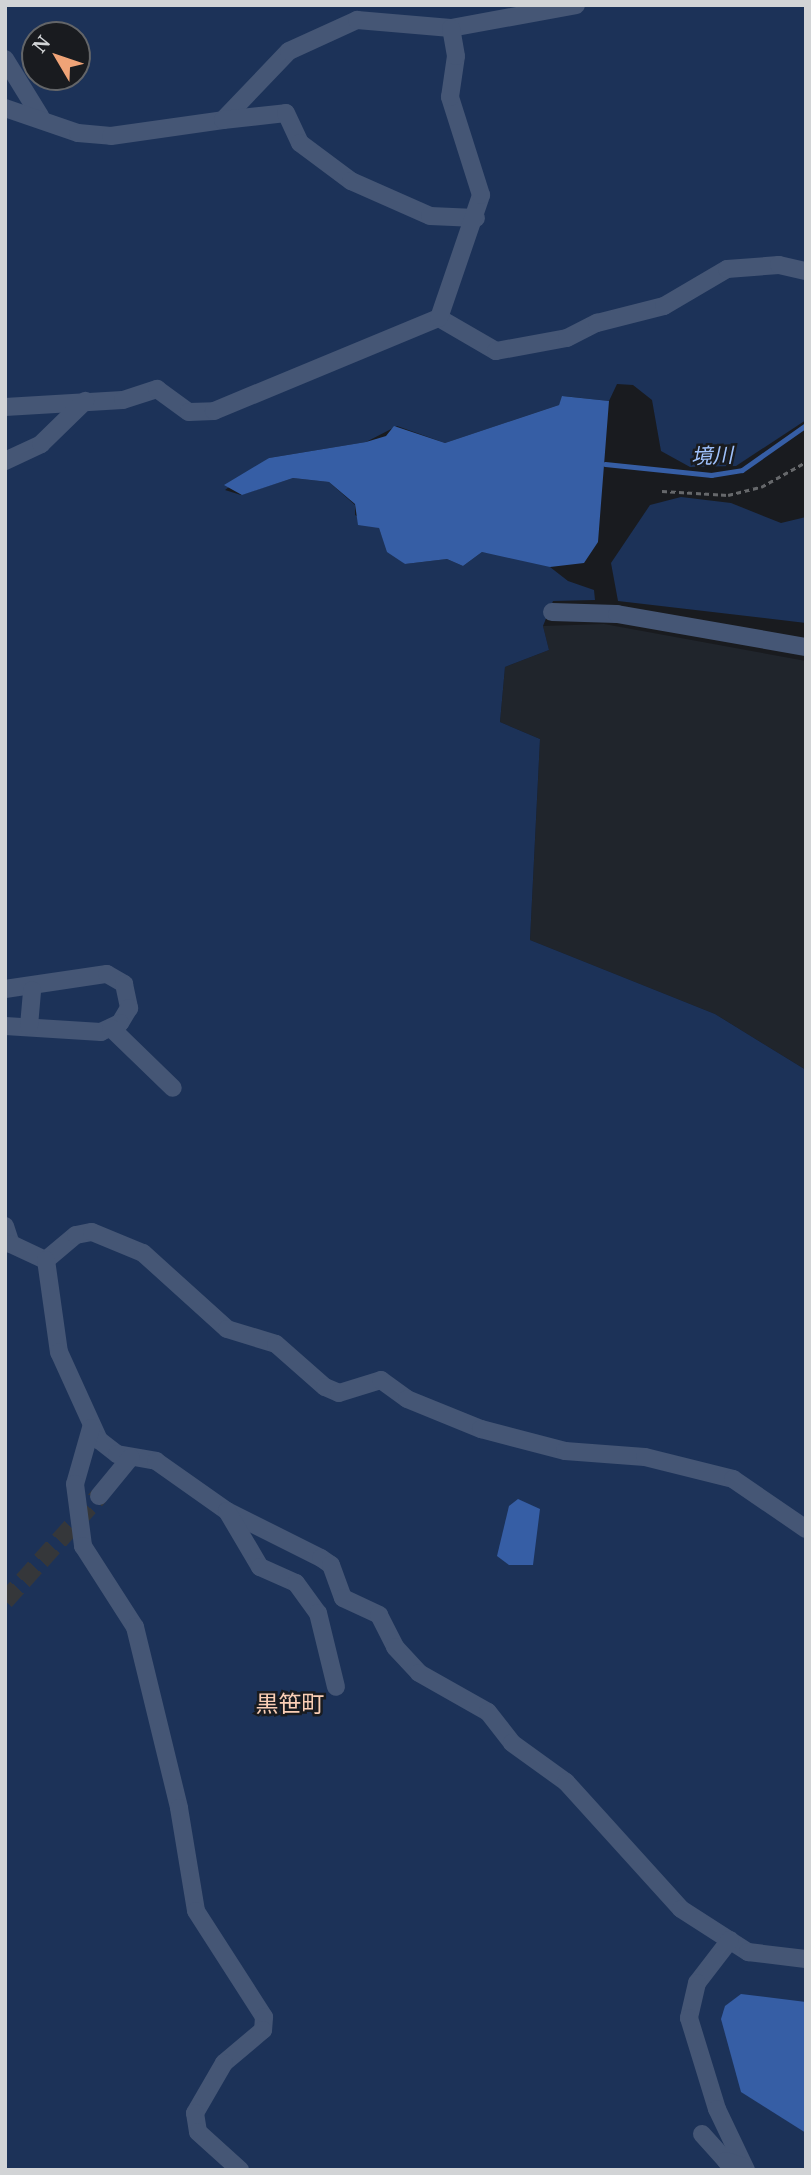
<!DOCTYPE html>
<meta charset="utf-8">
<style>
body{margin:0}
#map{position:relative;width:811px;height:2175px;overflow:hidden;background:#191b1f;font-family:"Noto Serif","Noto Sans JP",serif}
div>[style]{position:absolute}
.built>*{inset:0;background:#20252c}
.green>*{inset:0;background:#1c3258}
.water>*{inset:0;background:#365ea5}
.stream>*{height:5px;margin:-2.5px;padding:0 2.5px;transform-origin:2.5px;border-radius:2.5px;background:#365ea5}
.minor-tunnel>*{height:18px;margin-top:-9px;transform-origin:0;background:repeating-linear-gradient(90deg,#35373a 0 18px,transparent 0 27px)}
.path>*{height:2.5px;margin-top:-1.25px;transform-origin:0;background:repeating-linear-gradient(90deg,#66686b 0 5px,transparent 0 8.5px)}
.minor>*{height:18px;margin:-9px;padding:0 9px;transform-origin:9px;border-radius:9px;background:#455675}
span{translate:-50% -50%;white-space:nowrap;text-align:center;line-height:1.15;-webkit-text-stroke:5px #191b1f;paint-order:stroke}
.water-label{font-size:21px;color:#9fc1fc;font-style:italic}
.quarter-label{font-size:23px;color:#faceb5}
.frame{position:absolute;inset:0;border:7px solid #d2d4d6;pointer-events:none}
.north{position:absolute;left:21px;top:21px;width:70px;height:70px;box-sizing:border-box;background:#191b1f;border:2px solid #636568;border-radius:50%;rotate:309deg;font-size:19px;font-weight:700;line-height:28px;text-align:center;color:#d2d4d6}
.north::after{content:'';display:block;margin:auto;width:24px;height:32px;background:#efa377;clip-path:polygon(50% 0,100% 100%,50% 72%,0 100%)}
</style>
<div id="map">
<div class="built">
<div style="clip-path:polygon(604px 624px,806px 661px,806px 1070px,715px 1014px,530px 940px,540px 739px,500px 722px,505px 667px,549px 650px,543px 626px)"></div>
</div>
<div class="green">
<div style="clip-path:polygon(evenodd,5px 5px,806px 5px,806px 420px,736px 466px,690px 467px,661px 451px,652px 400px,633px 385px,617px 384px,609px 401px,563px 396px,559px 405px,445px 443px,397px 426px,366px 442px,269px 458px,225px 490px,241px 495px,293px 478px,329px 482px,355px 505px,355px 515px,379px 528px,386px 547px,405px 564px,447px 559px,463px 566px,482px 552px,512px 555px,541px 560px,568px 581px,594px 590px,595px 600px,553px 601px,543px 626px,549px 650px,505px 667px,500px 722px,540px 739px,530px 940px,715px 1014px,806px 1070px,806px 2170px,5px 2170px,5px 5px,35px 35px,77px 35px,77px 77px,35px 77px,35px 35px)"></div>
<div style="clip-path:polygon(681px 497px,731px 503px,781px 523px,806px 517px,806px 623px,618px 601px,611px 563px,650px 505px)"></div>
</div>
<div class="water">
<div style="clip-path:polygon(562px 396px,609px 401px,598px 542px,584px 563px,550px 567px,482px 552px,463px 566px,447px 559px,405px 564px,387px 552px,379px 528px,358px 525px,355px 504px,329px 482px,293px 478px,242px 495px,224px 485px,269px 458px,366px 442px,386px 436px,394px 426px,445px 443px,559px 405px)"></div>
<div style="clip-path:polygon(518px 1499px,540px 1509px,533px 1565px,509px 1565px,497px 1556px,509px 1506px)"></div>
<div style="clip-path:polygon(741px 1994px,806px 2002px,806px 2133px,741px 2092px,721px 2019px,725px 2006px)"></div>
</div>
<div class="stream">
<div style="left:605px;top:464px;width:107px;rotate:5.9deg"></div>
<div style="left:711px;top:475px;width:31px;rotate:-9deg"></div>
<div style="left:742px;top:470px;width:78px;rotate:-35.1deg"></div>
</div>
<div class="minor-tunnel">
<div style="left:5px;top:1601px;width:141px;rotate:-48.2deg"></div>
</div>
<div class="path">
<div style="left:662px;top:491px;width:66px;rotate:3.5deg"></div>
<div style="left:728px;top:495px;width:34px;rotate:-14deg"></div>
<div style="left:761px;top:487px;width:51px;rotate:-29.1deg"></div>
</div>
<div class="minor">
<div style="left:5px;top:59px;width:67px;rotate:58.4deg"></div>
<div style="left:5px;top:108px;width:77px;rotate:18.9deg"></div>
<div style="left:78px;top:133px;width:33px;rotate:5deg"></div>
<div style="left:111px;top:136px;width:113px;rotate:-8.1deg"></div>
<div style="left:223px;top:120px;width:95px;rotate:-46.3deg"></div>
<div style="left:289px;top:51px;width:75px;rotate:-24.5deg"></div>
<div style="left:357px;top:20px;width:94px;rotate:4.9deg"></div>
<div style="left:451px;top:28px;width:127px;rotate:-10.4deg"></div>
<div style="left:223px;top:120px;width:63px;rotate:-6.3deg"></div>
<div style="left:286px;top:113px;width:33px;rotate:65deg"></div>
<div style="left:300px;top:143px;width:64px;rotate:36.7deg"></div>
<div style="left:351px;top:181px;width:86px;rotate:23.9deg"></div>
<div style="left:430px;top:216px;width:46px;rotate:2.5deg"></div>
<div style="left:439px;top:318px;width:66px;rotate:30.1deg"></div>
<div style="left:496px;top:351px;width:72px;rotate:-10.4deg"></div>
<div style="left:567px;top:338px;width:34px;rotate:-27deg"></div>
<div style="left:597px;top:323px;width:69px;rotate:-14.2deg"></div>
<div style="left:664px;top:306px;width:73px;rotate:-30.4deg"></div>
<div style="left:727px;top:269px;width:52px;rotate:-4.4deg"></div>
<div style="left:779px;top:265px;width:28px;rotate:13deg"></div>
<div style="left:5px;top:407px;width:118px;rotate:-3.4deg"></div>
<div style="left:123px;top:400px;width:36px;rotate:-18deg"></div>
<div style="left:157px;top:389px;width:39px;rotate:36deg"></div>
<div style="left:189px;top:412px;width:25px;rotate:-2deg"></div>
<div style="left:214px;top:411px;width:243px;rotate:-22.5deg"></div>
<div style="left:439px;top:318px;width:130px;rotate:-71.1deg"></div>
<div style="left:481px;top:195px;width:103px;rotate:-107.6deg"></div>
<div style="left:450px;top:97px;width:41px;rotate:-81.7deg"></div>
<div style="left:456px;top:56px;width:28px;rotate:-100deg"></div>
<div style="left:5px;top:461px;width:40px;rotate:-25deg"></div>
<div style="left:41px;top:444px;width:62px;rotate:-44.3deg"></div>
<div style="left:552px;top:612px;width:65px;rotate:1.8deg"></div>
<div style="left:617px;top:614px;width:192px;rotate:9.9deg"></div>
<div style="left:5px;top:989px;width:103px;rotate:-8.4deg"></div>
<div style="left:107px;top:974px;width:20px;rotate:30deg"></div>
<div style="left:124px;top:984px;width:25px;rotate:78deg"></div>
<div style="left:129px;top:1008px;width:17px;rotate:121deg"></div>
<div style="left:120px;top:1023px;width:21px;rotate:155deg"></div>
<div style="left:101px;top:1032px;width:96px;rotate:-176.4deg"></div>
<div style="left:29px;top:1026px;width:36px;rotate:-85deg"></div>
<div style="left:111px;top:1028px;width:86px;rotate:44.1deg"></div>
<div style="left:5px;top:1226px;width:19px;rotate:72deg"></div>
<div style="left:11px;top:1244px;width:38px;rotate:25deg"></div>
<div style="left:46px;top:1260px;width:39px;rotate:-40deg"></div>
<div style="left:76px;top:1235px;width:16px;rotate:-11deg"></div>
<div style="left:92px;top:1232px;width:55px;rotate:22.4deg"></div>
<div style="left:143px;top:1253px;width:113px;rotate:42.1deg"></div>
<div style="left:227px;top:1329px;width:51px;rotate:17deg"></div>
<div style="left:276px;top:1344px;width:65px;rotate:41.3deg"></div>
<div style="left:325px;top:1387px;width:15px;rotate:23deg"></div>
<div style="left:339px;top:1393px;width:44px;rotate:-17.2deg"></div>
<div style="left:381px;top:1380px;width:32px;rotate:36deg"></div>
<div style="left:407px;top:1399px;width:80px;rotate:22.1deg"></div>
<div style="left:481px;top:1429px;width:87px;rotate:14.7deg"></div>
<div style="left:565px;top:1451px;width:80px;rotate:4.3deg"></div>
<div style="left:645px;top:1457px;width:91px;rotate:14deg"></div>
<div style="left:733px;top:1479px;width:88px;rotate:34.4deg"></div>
<div style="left:46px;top:1260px;width:93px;rotate:82deg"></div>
<div style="left:59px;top:1352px;width:97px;rotate:65.6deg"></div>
<div style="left:99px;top:1440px;width:23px;rotate:38deg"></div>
<div style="left:117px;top:1454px;width:40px;rotate:10deg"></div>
<div style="left:156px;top:1461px;width:87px;rotate:35.2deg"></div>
<div style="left:227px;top:1511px;width:105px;rotate:26.6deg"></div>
<div style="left:321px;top:1558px;width:12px;rotate:35deg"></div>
<div style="left:331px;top:1565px;width:35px;rotate:70deg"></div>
<div style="left:343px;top:1598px;width:40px;rotate:25deg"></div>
<div style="left:379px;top:1615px;width:36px;rotate:63deg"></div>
<div style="left:395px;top:1647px;width:35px;rotate:47deg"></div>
<div style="left:419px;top:1673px;width:79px;rotate:29.5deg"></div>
<div style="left:488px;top:1712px;width:39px;rotate:52deg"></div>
<div style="left:512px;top:1743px;width:67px;rotate:35.8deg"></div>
<div style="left:566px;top:1782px;width:171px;rotate:47.8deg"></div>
<div style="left:681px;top:1909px;width:80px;rotate:32.7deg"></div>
<div style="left:748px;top:1952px;width:58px;rotate:6.9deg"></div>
<div style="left:91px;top:1428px;width:58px;rotate:105.9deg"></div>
<div style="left:75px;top:1484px;width:63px;rotate:82.6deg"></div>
<div style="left:83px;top:1546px;width:96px;rotate:57.3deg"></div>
<div style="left:135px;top:1627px;width:186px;rotate:76.3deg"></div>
<div style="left:179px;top:1808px;width:104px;rotate:80.6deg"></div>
<div style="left:196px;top:1911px;width:126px;rotate:57.3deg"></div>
<div style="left:264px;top:2017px;width:13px;rotate:94deg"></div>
<div style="left:263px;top:2030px;width:51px;rotate:139.8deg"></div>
<div style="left:224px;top:2063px;width:58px;rotate:120.1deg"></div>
<div style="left:195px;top:2113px;width:19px;rotate:81deg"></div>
<div style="left:198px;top:2132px;width:57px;rotate:42.1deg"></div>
<div style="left:99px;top:1496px;width:50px;rotate:-50.6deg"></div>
<div style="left:227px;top:1511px;width:65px;rotate:59.5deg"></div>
<div style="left:260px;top:1567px;width:39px;rotate:24deg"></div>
<div style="left:296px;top:1583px;width:37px;rotate:54deg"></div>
<div style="left:318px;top:1613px;width:76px;rotate:76.3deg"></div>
<div style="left:730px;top:1940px;width:54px;rotate:127.5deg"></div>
<div style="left:697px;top:1983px;width:36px;rotate:103deg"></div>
<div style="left:689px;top:2018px;width:95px;rotate:72.9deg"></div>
<div style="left:717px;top:2109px;width:68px;rotate:64.6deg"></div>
<div style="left:702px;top:2134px;width:36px;rotate:48deg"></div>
<div style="left:726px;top:2161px;width:18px;rotate:19deg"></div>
</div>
<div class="water-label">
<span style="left:712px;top:455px;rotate:-2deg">境川</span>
</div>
<div class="quarter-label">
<span style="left:290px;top:1703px">黒笹町</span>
</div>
<div class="frame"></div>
<div class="north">N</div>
</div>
